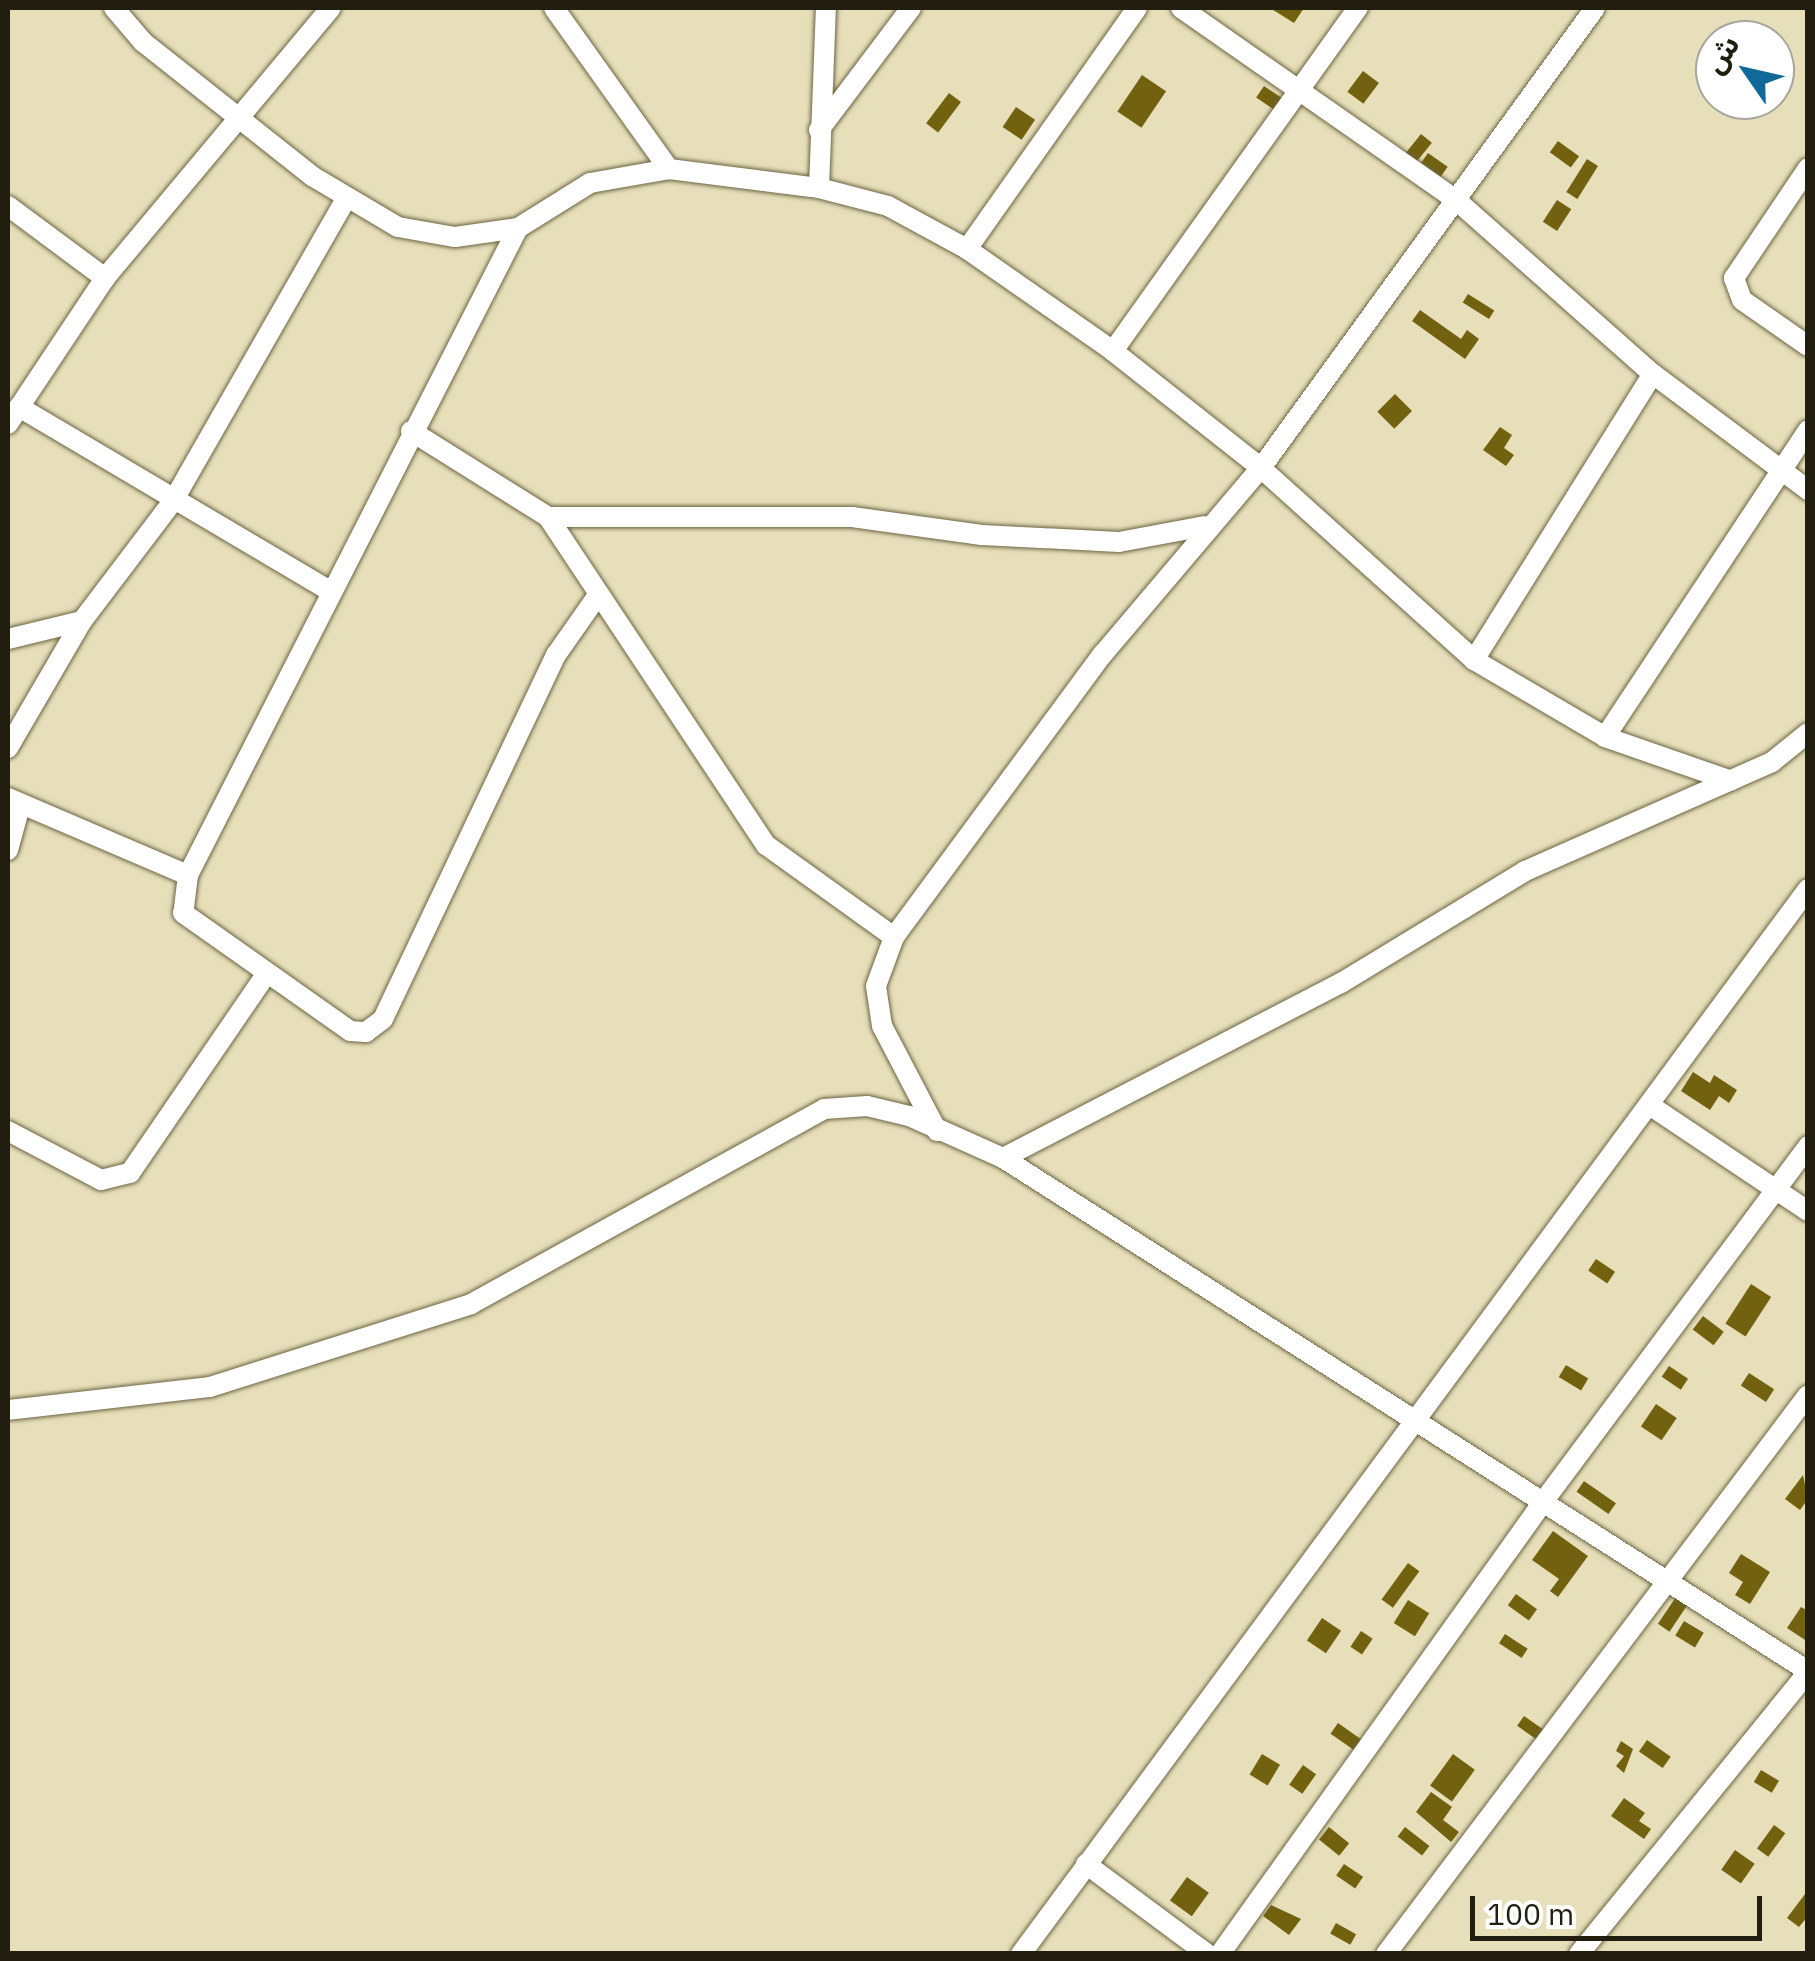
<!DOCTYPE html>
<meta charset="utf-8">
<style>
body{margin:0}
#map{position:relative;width:1815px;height:1961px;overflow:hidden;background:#e7dfba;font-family:"IBM Plex Sans","Noto Sans Arabic",sans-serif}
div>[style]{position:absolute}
.building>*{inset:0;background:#72610f;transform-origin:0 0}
.roads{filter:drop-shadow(0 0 2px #6c6443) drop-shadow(0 0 2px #6c6443)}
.minor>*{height:20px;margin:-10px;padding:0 10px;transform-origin:10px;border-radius:10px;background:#fff}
span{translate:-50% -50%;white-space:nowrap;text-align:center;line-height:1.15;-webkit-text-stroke:10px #fff;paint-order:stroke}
.frame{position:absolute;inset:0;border:10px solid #211e10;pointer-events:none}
.north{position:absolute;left:1695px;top:20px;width:100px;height:100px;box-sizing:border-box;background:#fff;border:2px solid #a6a59f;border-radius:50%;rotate:304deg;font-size:28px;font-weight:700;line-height:40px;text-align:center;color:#211e10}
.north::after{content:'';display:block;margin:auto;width:35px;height:45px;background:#106999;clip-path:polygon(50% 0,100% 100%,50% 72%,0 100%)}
.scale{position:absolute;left:1470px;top:1896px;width:292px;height:45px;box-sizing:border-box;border:5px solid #211e10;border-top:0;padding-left:12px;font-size:30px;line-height:35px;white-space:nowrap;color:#211e10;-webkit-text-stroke:8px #fff;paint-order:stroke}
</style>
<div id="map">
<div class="building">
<div style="clip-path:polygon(1270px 8px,1304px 8px,1294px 23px)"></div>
<div style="left:1363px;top:71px;width:20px;height:26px;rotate:37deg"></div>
<div style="left:1142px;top:75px;width:29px;height:44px;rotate:34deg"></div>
<div style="left:1264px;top:86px;width:22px;height:14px;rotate:34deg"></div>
<div style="left:949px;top:93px;width:15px;height:38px;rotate:37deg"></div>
<div style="left:1016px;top:107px;width:23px;height:24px;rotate:34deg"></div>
<div style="left:1421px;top:134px;width:14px;height:24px;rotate:39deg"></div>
<div style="left:1558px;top:141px;width:26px;height:14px;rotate:36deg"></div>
<div style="left:1428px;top:153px;width:24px;height:12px;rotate:35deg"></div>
<div style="left:1587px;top:159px;width:13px;height:39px;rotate:32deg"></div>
<div style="left:1557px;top:200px;width:17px;height:26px;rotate:33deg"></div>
<div style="left:1468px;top:294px;width:31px;height:10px;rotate:32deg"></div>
<div style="clip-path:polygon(1420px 310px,1461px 339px,1467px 330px,1479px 339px,1465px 359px,1412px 321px)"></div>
<div style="left:1395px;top:394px;width:24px;height:25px;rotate:45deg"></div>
<div style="clip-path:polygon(1500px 427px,1512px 435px,1504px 448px,1514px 455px,1506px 466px,1483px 450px)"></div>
<div style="clip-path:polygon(1693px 1072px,1710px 1083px,1714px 1075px,1737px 1090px,1729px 1103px,1719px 1096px,1710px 1110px,1681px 1091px)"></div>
<div style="left:1596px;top:1259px;width:23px;height:14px;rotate:34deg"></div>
<div style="left:1751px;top:1284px;width:24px;height:47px;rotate:33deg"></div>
<div style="left:1703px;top:1316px;width:26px;height:17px;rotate:37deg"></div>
<div style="left:1566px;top:1365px;width:26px;height:14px;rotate:31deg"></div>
<div style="left:1669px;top:1366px;width:23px;height:13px;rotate:34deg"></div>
<div style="left:1749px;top:1373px;width:30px;height:15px;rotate:33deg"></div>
<div style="left:1656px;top:1404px;width:25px;height:27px;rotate:34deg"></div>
<div style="clip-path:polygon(1803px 1475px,1808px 1499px,1800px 1510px,1785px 1499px)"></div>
<div style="left:1584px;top:1481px;width:39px;height:13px;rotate:35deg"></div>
<div style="clip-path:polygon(1553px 1531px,1588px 1556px,1558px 1597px,1550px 1591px,1559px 1579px,1532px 1560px)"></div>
<div style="clip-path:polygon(1741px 1554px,1770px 1572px,1750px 1604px,1735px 1595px,1743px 1582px,1729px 1573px)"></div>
<div style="left:1408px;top:1563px;width:14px;height:45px;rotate:36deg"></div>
<div style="left:1516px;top:1594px;width:26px;height:14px;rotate:36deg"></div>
<div style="left:1678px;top:1594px;width:14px;height:36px;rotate:34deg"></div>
<div style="left:1408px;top:1600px;width:25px;height:27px;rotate:32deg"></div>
<div style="clip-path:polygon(1801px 1607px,1808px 1611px,1808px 1642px,1787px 1628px)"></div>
<div style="left:1322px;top:1618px;width:23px;height:27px;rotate:34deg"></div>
<div style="left:1684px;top:1621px;width:23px;height:17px;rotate:31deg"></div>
<div style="left:1361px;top:1631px;width:14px;height:19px;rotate:34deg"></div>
<div style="left:1505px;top:1634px;width:27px;height:11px;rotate:33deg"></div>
<div style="left:1524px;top:1716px;width:24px;height:12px;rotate:35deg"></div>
<div style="left:1338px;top:1723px;width:29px;height:13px;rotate:35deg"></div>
<div style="left:1647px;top:1740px;width:29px;height:14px;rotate:35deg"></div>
<div style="clip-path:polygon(1621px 1741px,1633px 1749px,1624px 1773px,1616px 1766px,1624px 1756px,1616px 1751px)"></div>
<div style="left:1262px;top:1754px;width:21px;height:24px;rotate:31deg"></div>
<div style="left:1453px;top:1754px;width:27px;height:39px;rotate:36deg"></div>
<div style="left:1303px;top:1765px;width:16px;height:24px;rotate:35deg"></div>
<div style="left:1761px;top:1770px;width:21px;height:14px;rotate:31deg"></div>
<div style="clip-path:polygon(1431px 1792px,1452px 1807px,1443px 1820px,1459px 1832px,1451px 1842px,1416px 1812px)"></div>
<div style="clip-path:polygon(1624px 1798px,1645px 1813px,1639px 1821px,1651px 1829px,1644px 1839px,1611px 1816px)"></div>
<div style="left:1774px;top:1825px;width:14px;height:29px;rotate:36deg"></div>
<div style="left:1329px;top:1827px;width:26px;height:16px;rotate:39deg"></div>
<div style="left:1405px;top:1827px;width:31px;height:12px;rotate:38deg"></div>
<div style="left:1735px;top:1850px;width:24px;height:24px;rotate:35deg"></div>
<div style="left:1344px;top:1864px;width:23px;height:14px;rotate:34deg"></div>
<div style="left:1187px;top:1877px;width:27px;height:29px;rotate:36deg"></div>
<div style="clip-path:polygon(1808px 1890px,1808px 1916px,1799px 1927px,1787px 1918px)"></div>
<div style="clip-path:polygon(1271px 1905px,1301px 1919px,1289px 1935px,1263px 1916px)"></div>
<div style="left:1336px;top:1923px;width:23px;height:12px;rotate:29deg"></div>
</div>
<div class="roads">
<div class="minor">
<div style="left:114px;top:8px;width:45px;rotate:49.5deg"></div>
<div style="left:143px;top:42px;width:216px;rotate:38.4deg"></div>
<div style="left:312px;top:176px;width:100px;rotate:30.7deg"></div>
<div style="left:398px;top:227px;width:58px;rotate:10deg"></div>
<div style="left:455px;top:237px;width:64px;rotate:-8.1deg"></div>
<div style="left:518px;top:228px;width:85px;rotate:-32deg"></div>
<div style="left:590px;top:183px;width:80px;rotate:-10deg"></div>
<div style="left:669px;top:169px;width:151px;rotate:7.2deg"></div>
<div style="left:819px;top:188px;width:71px;rotate:14.6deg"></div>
<div style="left:888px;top:206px;width:90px;rotate:28.6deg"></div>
<div style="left:967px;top:249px;width:178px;rotate:34.9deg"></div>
<div style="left:1113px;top:351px;width:189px;rotate:38.3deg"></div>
<div style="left:1261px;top:468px;width:287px;rotate:42deg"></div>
<div style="left:1474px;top:660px;width:152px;rotate:30.4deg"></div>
<div style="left:1605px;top:737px;width:133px;rotate:19.2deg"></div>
<div style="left:554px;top:8px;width:198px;rotate:54.5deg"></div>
<div style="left:1181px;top:8px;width:334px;rotate:34.9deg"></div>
<div style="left:1455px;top:199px;width:264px;rotate:41.5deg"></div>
<div style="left:819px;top:130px;width:153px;rotate:-53deg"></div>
<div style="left:1808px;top:168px;width:133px;rotate:123.9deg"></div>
<div style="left:1734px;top:278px;width:23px;rotate:70deg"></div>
<div style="left:1742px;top:300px;width:80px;rotate:34.9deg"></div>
<div style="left:819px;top:188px;width:180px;rotate:-87.8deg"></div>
<div style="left:8px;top:206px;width:121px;rotate:36.6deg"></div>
<div style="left:518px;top:228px;width:726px;rotate:117.02deg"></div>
<div style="left:188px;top:875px;width:38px;rotate:97deg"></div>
<div style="left:183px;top:913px;width:204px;rotate:35.2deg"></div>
<div style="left:350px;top:1031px;width:16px;rotate:4deg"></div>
<div style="left:366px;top:1032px;width:21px;rotate:-37deg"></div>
<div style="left:383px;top:1019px;width:403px;rotate:-64.6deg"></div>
<div style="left:556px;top:655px;width:73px;rotate:-55deg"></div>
<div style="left:967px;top:249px;width:295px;rotate:-54.8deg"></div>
<div style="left:1113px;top:351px;width:422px;rotate:-54.5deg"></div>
<div style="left:19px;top:407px;width:360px;rotate:30.6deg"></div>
<div style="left:8px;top:424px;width:175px;rotate:-56.4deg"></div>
<div style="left:105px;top:278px;width:352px;rotate:-50.1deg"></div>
<div style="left:411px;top:431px;width:162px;rotate:32.1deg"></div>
<div style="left:548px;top:517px;width:394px;rotate:56.4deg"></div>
<div style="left:766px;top:845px;width:158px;rotate:35.7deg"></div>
<div style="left:548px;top:517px;width:304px"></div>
<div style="left:852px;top:517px;width:131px;rotate:7.9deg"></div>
<div style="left:982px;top:535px;width:137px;rotate:2.9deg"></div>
<div style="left:1119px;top:542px;width:87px;rotate:-10.5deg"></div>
<div style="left:8px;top:639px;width:76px;rotate:-13.7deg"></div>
<div style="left:1474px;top:660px;width:337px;rotate:-58deg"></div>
<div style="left:1653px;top:374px;width:194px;rotate:36.8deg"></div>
<div style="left:1605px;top:737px;width:368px;rotate:-56.5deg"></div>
<div style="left:8px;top:748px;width:147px;rotate:-59.8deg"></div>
<div style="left:82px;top:621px;width:151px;rotate:-52.8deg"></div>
<div style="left:173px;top:501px;width:348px;rotate:-60.2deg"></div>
<div style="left:8px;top:798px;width:196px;rotate:23.2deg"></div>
<div style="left:8px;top:850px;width:46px;rotate:-74.7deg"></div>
<div style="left:1651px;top:1106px;width:189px;rotate:33.8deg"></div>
<div style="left:8px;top:1131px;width:105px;rotate:27.8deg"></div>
<div style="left:101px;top:1180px;width:30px;rotate:-14deg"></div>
<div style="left:130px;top:1173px;width:242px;rotate:-55.6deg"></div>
<div style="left:937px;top:1131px;width:119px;rotate:-117.6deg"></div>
<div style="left:882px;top:1026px;width:40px;rotate:-98.5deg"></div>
<div style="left:876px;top:986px;width:52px;rotate:-69.8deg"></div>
<div style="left:894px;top:937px;width:352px;rotate:-53.6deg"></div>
<div style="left:1103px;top:654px;width:244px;rotate:-49.7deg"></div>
<div style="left:1261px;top:468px;width:568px;rotate:-54.02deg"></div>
<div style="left:1003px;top:1158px;width:955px;rotate:32.51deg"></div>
<div style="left:8px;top:1410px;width:203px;rotate:-6.5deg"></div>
<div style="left:210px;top:1387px;width:274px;rotate:-17.6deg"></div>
<div style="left:471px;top:1304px;width:403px;rotate:-28.9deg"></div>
<div style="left:824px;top:1109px;width:43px;rotate:-4deg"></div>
<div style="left:867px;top:1106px;width:43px;rotate:13.4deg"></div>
<div style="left:909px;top:1116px;width:103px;rotate:24.1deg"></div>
<div style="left:1003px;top:1158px;width:381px;rotate:-27.4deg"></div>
<div style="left:1341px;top:983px;width:215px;rotate:-31.3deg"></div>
<div style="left:1525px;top:871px;width:270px;rotate:-23.8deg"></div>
<div style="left:1772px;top:762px;width:46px;rotate:-38.9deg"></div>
<div style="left:1086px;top:1864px;width:151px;rotate:36.6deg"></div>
<div style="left:1021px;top:1954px;width:1324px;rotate:-53.54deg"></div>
<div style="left:1220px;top:1954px;width:556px;rotate:-54.45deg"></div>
<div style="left:1543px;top:1502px;width:444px;rotate:-53.3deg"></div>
<div style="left:1386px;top:1954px;width:700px;rotate:-52.95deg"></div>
<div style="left:1579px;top:1954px;width:363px;rotate:-50.9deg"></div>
</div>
</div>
<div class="frame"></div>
<div class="north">ش</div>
<div class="scale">100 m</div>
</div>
